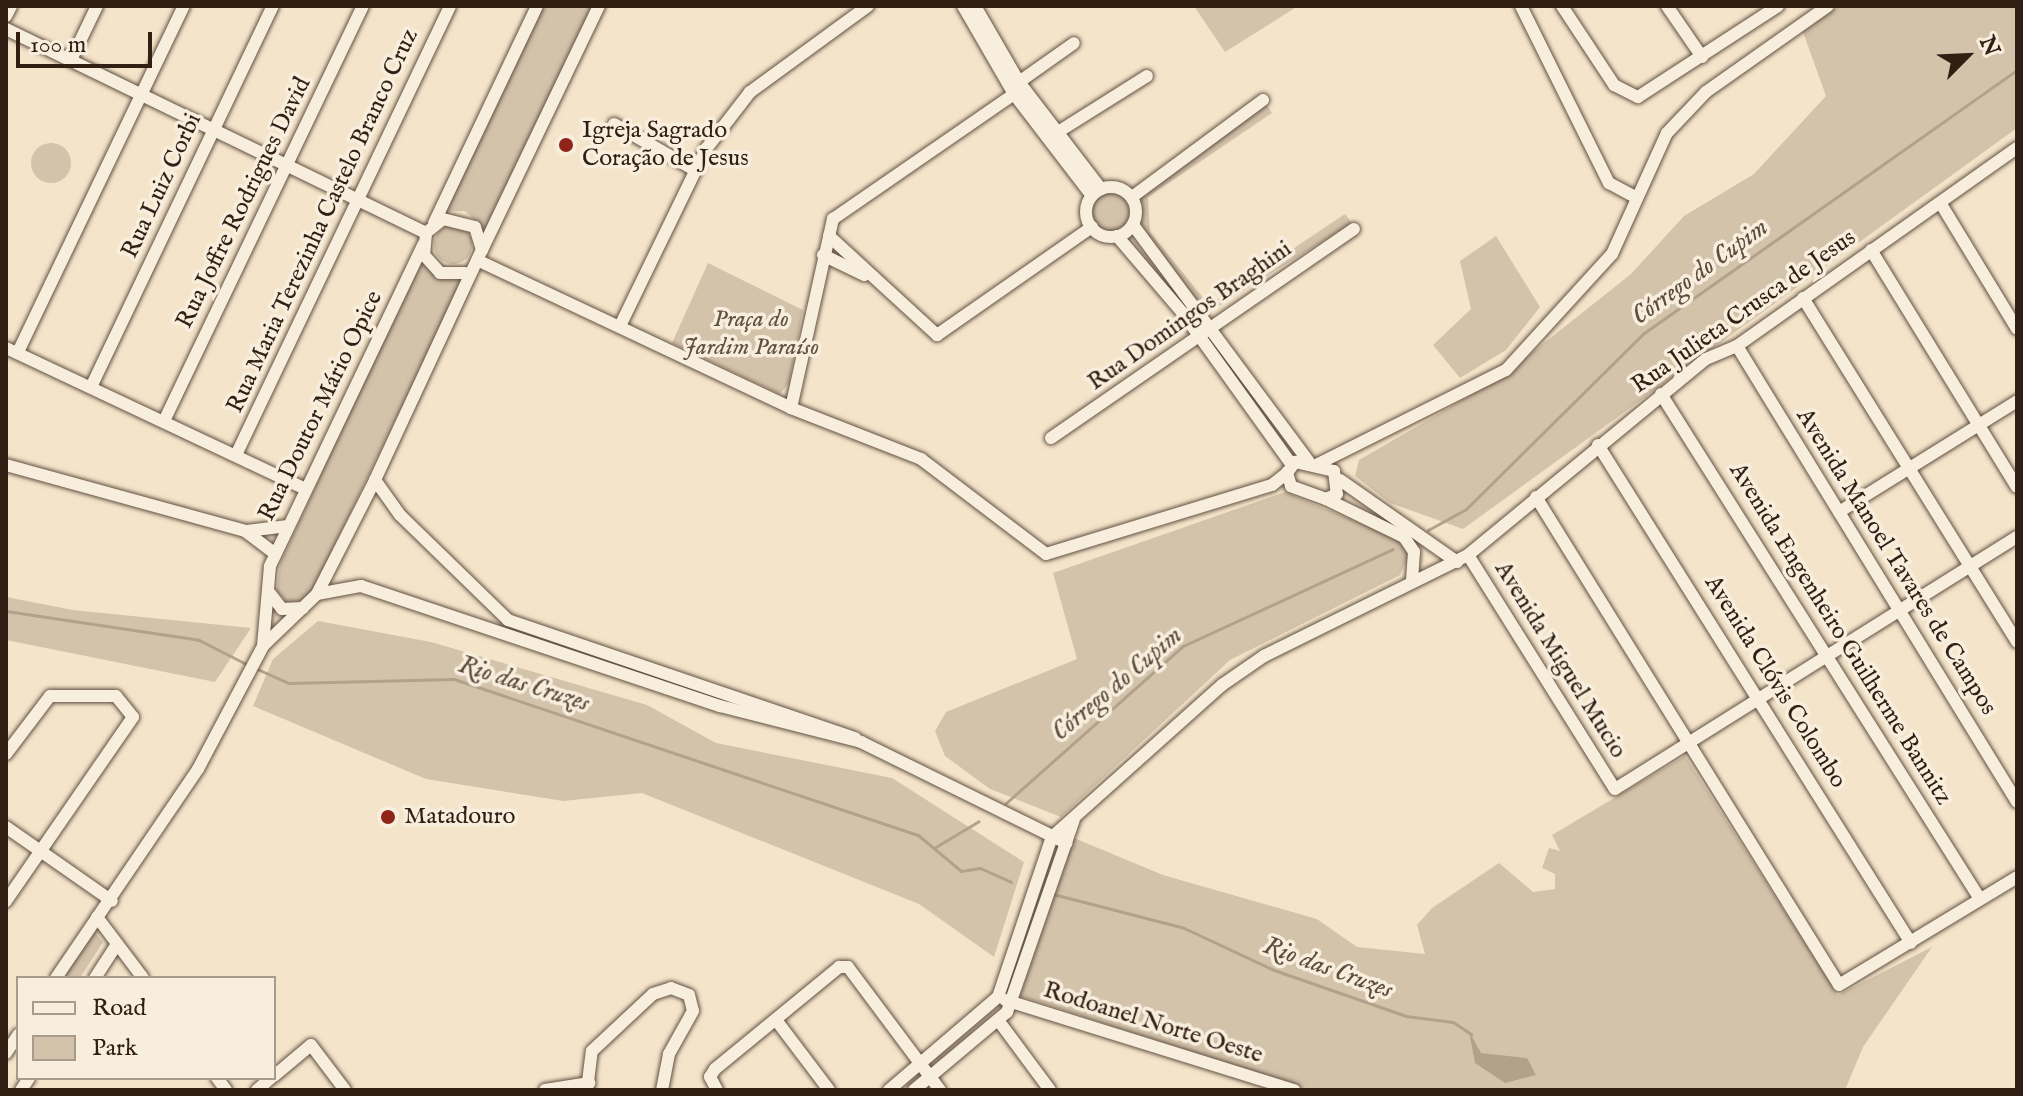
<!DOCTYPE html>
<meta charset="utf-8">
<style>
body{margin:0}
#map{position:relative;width:2023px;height:1096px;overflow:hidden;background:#f4e5ca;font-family:"IM FELL English",serif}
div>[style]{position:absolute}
.green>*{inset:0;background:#d3c3ab}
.round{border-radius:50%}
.water>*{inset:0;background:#b2a28c}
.stream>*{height:3px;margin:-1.5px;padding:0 1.5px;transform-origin:1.5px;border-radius:1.5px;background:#b2a28c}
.roads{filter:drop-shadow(0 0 2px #625042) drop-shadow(0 0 2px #625042)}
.minor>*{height:12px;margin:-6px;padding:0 6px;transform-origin:6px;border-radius:6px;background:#f8eedd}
.minor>.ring{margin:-6px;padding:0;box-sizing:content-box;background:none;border:12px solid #f8eedd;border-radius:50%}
.dots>*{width:22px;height:22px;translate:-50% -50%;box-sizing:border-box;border:4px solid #f8eedd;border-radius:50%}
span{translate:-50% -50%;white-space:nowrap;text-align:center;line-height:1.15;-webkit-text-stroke:7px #f8eedd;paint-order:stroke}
.poi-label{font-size:24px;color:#311f14}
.left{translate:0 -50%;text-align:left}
.street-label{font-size:24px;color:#311f14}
.park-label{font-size:24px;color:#625041;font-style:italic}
.water-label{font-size:26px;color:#5e4d3e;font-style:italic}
.frame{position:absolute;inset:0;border:8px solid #311f14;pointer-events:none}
.legend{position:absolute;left:16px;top:976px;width:260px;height:104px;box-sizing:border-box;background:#f8eedd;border:2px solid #a89b8d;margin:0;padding:10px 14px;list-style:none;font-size:24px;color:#311f14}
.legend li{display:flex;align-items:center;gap:16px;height:40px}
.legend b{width:40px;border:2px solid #a89b8d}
.north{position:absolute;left:1927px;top:16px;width:80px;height:80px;-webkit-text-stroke:6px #f8eedd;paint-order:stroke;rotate:66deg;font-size:22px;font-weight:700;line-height:32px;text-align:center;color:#311f14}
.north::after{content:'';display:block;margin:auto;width:28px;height:36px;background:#311f14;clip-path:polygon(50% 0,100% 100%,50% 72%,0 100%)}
.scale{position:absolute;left:16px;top:32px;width:136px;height:36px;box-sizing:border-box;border:4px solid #311f14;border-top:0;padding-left:10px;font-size:24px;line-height:28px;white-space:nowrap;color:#311f14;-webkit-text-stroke:6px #f8eedd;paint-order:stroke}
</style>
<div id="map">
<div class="green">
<div style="clip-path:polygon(543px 6px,593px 6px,486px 231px,465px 211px,442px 211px)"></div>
<div style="clip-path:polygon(1194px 6px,1298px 6px,1225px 52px)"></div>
<div style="clip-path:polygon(1839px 6px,2017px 6px,2017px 128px,1463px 529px,1390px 503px,1355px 476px,1359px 460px,1499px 379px,1631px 274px,1684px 216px,1754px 174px,1826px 96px,1803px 32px)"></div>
<div style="clip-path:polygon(1266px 104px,1272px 113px,1148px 197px,1150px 232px,1209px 305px,1345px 214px,1352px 223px,1206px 314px,1135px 222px,1137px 196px)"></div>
<div class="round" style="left:31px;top:143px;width:40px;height:40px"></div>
<div class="round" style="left:1091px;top:190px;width:42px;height:42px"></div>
<div class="round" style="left:434px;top:226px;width:38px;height:38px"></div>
<div style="clip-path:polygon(1496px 236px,1540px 307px,1506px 350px,1460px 378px,1433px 345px,1471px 309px,1460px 261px)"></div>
<div style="clip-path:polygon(421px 257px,438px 277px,464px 278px,309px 598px,288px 604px,277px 591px,280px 564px)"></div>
<div style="clip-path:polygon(708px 263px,803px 310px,789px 383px,780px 394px,672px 343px)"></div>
<div style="clip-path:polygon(1285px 492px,1400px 540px,1408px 556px,1400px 575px,1230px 660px,1061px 817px,990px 789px,945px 756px,935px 731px,946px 712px,1077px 659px,1053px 573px)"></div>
<div style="clip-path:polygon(6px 597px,73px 610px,251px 628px,215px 682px,6px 640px)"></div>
<div style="clip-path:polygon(318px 621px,431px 642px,647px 705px,716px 743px,892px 778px,1024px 862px,994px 957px,919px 904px,642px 793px,563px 801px,426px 779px,253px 706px,273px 659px)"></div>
<div style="clip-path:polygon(1685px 756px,1838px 995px,1932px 947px,1863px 1047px,1845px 1090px,1309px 1090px,1020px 996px,1074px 838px,1163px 875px,1317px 919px,1357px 947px,1425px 954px,1417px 925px,1432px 908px,1499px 863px,1533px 892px,1555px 889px,1555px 874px,1542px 868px,1549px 848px,1560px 851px,1552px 835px)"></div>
<div style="clip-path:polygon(93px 930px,103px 942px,80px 978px,60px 978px)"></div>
</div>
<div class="water">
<div style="clip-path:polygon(1469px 1031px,1481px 1053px,1527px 1058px,1536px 1075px,1505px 1083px,1475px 1063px)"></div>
</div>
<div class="stream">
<div style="left:1428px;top:530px;width:43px;rotate:-28.9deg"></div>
<div style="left:1466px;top:509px;width:250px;rotate:-44.7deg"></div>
<div style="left:1644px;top:333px;width:456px;rotate:-35.2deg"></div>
<div style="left:6px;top:611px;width:195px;rotate:8.5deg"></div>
<div style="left:199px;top:640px;width:55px;rotate:27deg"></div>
<div style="left:255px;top:668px;width:37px;rotate:24deg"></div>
<div style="left:289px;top:683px;width:165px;rotate:-1.4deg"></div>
<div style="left:454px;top:679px;width:490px;rotate:18.6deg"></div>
<div style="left:918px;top:835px;width:56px;rotate:39.9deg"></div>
<div style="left:961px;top:871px;width:19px;rotate:-9deg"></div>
<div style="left:980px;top:868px;width:34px;rotate:24deg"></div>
<div style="left:1006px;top:803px;width:237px;rotate:-41.6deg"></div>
<div style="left:1183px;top:646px;width:231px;rotate:-24.8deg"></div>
<div style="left:934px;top:848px;width:52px;rotate:-31deg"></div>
<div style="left:1053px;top:894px;width:135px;rotate:14.5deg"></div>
<div style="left:1184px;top:928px;width:99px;rotate:25deg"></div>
<div style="left:1274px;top:970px;width:140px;rotate:19.2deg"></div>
<div style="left:1406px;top:1016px;width:47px;rotate:7.3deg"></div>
<div style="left:1453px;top:1022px;width:22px;rotate:34deg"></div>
</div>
<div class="roads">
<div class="minor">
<div style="left:963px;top:6px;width:102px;rotate:59.9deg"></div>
<div style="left:1014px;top:94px;width:128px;rotate:52.6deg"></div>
<div style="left:975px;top:6px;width:88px;rotate:59.9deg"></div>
<div style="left:1019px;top:82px;width:135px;rotate:52.5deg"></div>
<div style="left:1521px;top:6px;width:198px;rotate:63.6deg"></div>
<div style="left:1609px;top:183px;width:30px;rotate:28deg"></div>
<div style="left:1562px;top:6px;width:95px;rotate:56.6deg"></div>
<div style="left:1614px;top:85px;width:27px;rotate:27deg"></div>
<div style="left:1638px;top:97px;width:167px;rotate:-33deg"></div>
<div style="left:1667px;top:6px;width:62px;rotate:55.5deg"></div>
<div style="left:6px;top:16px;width:11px;rotate:-63deg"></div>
<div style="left:6px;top:29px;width:467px;rotate:25.9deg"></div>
<div style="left:71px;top:60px;width:60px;rotate:-64.3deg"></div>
<div style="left:1019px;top:82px;width:67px;rotate:-35.3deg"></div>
<div style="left:614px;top:124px;width:91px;rotate:29.7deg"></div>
<div style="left:1058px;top:132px;width:105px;rotate:-32.2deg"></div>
<div class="ring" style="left:1086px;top:187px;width:38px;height:38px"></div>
<div style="left:1132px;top:197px;width:163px;rotate:-36.5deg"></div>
<div style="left:1941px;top:204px;width:146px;rotate:58.7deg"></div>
<div style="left:434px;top:223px;width:240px;rotate:-64.6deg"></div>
<div style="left:1133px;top:225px;width:295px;rotate:53.4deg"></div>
<div style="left:829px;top:236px;width:147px;rotate:42.5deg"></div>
<div style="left:937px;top:335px;width:189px;rotate:-34.9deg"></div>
<div style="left:1117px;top:236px;width:100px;rotate:49.5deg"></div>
<div style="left:1182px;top:312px;width:188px;rotate:54.3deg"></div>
<div style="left:482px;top:250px;width:271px;rotate:-64.4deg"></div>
<div style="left:1871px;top:250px;width:278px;rotate:58.4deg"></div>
<div style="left:823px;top:255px;width:46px;rotate:26deg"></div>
<div style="left:479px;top:261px;width:345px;rotate:25.2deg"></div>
<div style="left:791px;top:408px;width:140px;rotate:21.4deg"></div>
<div style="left:921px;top:459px;width:157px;rotate:37.2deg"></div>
<div style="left:1046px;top:554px;width:236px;rotate:-17deg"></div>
<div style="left:1272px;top:485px;width:19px;rotate:-39deg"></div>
<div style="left:1803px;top:298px;width:405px;rotate:58.1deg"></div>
<div style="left:620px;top:326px;width:197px;rotate:-64.1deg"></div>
<div style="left:706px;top:149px;width:72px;rotate:-52.3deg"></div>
<div style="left:750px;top:92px;width:146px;rotate:-36.1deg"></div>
<div style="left:1737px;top:346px;width:535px;rotate:58.45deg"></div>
<div style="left:6px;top:348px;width:331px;rotate:25.2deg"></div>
<div style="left:18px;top:352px;width:384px;rotate:-64.4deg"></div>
<div style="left:92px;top:385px;width:420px;rotate:-64.5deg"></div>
<div style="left:1661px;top:394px;width:597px;rotate:57.72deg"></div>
<div style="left:791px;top:408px;width:194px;rotate:-77.5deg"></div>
<div style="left:833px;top:219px;width:220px;rotate:-34.6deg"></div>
<div style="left:165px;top:419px;width:458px;rotate:-64.4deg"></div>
<div style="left:1051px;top:438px;width:368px;rotate:-34.6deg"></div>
<div style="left:1598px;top:445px;width:588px;rotate:57.85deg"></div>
<div style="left:236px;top:455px;width:497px;rotate:-64.5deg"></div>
<div style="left:1295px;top:462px;width:40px;rotate:13deg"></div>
<div style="left:1334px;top:471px;width:23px;rotate:83deg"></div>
<div style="left:1337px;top:494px;width:12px;rotate:156deg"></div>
<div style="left:1326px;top:499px;width:37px;rotate:-160deg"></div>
<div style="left:1291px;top:486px;width:14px;rotate:-107deg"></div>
<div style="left:1287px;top:473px;width:14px;rotate:-54deg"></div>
<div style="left:6px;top:465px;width:248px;rotate:15.4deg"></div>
<div style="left:245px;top:531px;width:38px;rotate:37deg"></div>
<div style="left:1316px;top:465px;width:212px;rotate:-26.6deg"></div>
<div style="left:1506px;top:370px;width:157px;rotate:-47.6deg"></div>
<div style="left:1612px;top:254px;width:133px;rotate:-65.6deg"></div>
<div style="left:1667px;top:133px;width:57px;rotate:-46.4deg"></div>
<div style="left:1706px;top:92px;width:149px;rotate:-35.2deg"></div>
<div style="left:375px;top:480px;width:43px;rotate:54.5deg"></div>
<div style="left:400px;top:515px;width:151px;rotate:44.2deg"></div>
<div style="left:508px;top:620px;width:367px;rotate:18.8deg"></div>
<div style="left:1340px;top:480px;width:143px;rotate:35deg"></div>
<div style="left:1536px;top:497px;width:574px;rotate:58.16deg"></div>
<div style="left:1839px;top:985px;width:208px;rotate:-31.2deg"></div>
<div style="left:1326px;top:499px;width:87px;rotate:26deg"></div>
<div style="left:1404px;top:537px;width:18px;rotate:56deg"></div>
<div style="left:1414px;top:552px;width:30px;rotate:94deg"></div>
<div style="left:1839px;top:512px;width:210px;rotate:-31.9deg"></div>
<div style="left:247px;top:531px;width:41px;rotate:-7deg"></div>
<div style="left:1468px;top:555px;width:276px;rotate:57.9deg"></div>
<div style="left:1615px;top:789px;width:474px;rotate:-32.1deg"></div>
<div style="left:268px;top:591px;width:23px;rotate:52deg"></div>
<div style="left:282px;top:609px;width:21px;rotate:-3deg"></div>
<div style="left:317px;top:594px;width:45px;rotate:-10.3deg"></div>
<div style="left:361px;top:586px;width:379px;rotate:18.5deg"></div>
<div style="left:720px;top:706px;width:146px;rotate:14.3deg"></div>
<div style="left:861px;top:742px;width:229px;rotate:26.2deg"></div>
<div style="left:263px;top:646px;width:80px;rotate:-85deg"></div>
<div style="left:270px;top:566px;width:356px;rotate:-64.5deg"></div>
<div style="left:6px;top:754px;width:73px;rotate:-52.8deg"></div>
<div style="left:50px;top:696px;width:66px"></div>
<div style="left:116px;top:696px;width:27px;rotate:51deg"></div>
<div style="left:133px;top:717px;width:224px;rotate:124.6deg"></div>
<div style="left:6px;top:827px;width:129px;rotate:34.9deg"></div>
<div style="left:97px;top:917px;width:76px;rotate:53deg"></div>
<div style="left:56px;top:978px;width:253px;rotate:-55.8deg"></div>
<div style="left:198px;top:769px;width:139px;rotate:-62.1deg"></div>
<div style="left:263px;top:646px;width:75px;rotate:-43.9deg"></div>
<div style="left:317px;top:594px;width:128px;rotate:-63deg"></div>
<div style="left:375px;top:480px;width:254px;rotate:-65.1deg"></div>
<div style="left:482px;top:250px;width:24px;rotate:-107deg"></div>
<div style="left:475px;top:227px;width:33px;rotate:-166deg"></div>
<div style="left:443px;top:219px;width:22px;rotate:141deg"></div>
<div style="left:426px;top:233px;width:22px;rotate:95deg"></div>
<div style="left:424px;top:255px;width:24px;rotate:48deg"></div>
<div style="left:440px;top:273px;width:25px"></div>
<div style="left:95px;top:978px;width:40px;rotate:-57.1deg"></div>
<div style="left:1005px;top:1000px;width:303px;rotate:17.3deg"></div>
<div style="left:776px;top:1020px;width:88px;rotate:52.9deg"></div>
<div style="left:998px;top:1020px;width:87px;rotate:53.4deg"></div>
<div style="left:6px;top:1053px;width:22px;rotate:-56deg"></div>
<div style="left:274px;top:1076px;width:48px;rotate:-40deg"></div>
<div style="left:311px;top:1045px;width:56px;rotate:52.9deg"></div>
<div style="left:217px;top:1078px;width:15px;rotate:53deg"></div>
<div style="left:21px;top:1090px;width:14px;rotate:-56deg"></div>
<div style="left:257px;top:1090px;width:18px;rotate:-41deg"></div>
<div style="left:545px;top:1090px;width:45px;rotate:-9deg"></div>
<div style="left:587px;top:1090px;width:39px;rotate:-83deg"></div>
<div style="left:592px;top:1051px;width:83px;rotate:-43.1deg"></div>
<div style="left:653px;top:994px;width:19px;rotate:-18deg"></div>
<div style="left:671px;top:988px;width:19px;rotate:21deg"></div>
<div style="left:689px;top:995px;width:16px;rotate:76deg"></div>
<div style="left:693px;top:1011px;width:49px;rotate:119.2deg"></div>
<div style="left:669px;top:1054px;width:37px;rotate:101deg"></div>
<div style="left:717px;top:1090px;width:15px;rotate:-118deg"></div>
<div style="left:710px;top:1077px;width:9px;rotate:-58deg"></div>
<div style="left:715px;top:1069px;width:161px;rotate:-39.4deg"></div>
<div style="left:839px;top:967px;width:9px"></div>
<div style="left:848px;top:967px;width:154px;rotate:53.2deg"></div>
<div style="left:889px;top:1090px;width:143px;rotate:-40.5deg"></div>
<div style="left:998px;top:997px;width:169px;rotate:-71.4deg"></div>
<div style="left:1052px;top:837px;width:228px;rotate:-41.8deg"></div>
<div style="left:1222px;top:685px;width:51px;rotate:-34.6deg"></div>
<div style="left:1264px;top:656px;width:228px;rotate:-26.3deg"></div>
<div style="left:1468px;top:555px;width:308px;rotate:-39.5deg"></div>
<div style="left:1706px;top:359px;width:34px;rotate:-23deg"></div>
<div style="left:1737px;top:346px;width:343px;rotate:-35.3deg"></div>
<div style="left:914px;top:1090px;width:121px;rotate:-40deg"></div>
<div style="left:1007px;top:1012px;width:203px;rotate:-70.8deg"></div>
</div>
</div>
<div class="dots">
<div style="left:566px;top:145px;background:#8f2418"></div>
<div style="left:388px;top:817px;background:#8f2418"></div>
</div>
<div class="poi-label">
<span class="left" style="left:582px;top:145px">Igreja Sagrado<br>Coração de Jesus</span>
<span class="left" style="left:404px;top:817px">Matadouro</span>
</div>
<div class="street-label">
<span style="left:162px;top:186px;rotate:-65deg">Rua Luiz Corbi</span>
<span style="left:244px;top:203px;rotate:-64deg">Rua Joffre Rodrigues David</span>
<span style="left:323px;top:221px;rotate:-65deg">Rua Maria Terezinha Castelo Branco Cruz</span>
<span style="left:1744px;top:312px;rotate:-35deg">Rua Julieta Crusca de Jesus</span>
<span style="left:1190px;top:316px;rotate:-35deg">Rua Domingos Braghini</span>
<span style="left:321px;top:406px;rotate:-64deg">Rua Doutor Mário Opice</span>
<span style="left:1896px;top:562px;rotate:58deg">Avenida Manoel Tavares de Campos</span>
<span style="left:1840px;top:634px;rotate:58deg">Avenida Engenheiro Guilherme Bannitz</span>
<span style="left:1560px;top:660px;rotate:58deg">Avenida Miguel Mucio</span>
<span style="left:1775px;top:682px;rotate:58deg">Avenida Clóvis Colombo</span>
<span style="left:1153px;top:1023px;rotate:17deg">Rodoanel Norte Oeste</span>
</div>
<div class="park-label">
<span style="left:751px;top:334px">Praça do<br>Jardim Paraíso</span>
</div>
<div class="water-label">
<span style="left:1700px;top:272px;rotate:-36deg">Córrego do Cupim</span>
<span style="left:524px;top:684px;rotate:17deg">Rio das Cruzes</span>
<span style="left:1117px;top:684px;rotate:-40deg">Córrego do Cupim</span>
<span style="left:1328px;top:968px;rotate:20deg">Rio das Cruzes</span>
</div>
<div class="frame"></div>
<ul class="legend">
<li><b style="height:10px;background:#f8eedd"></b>Road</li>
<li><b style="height:22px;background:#d3c3ab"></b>Park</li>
</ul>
<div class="north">N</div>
<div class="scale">100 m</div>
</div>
